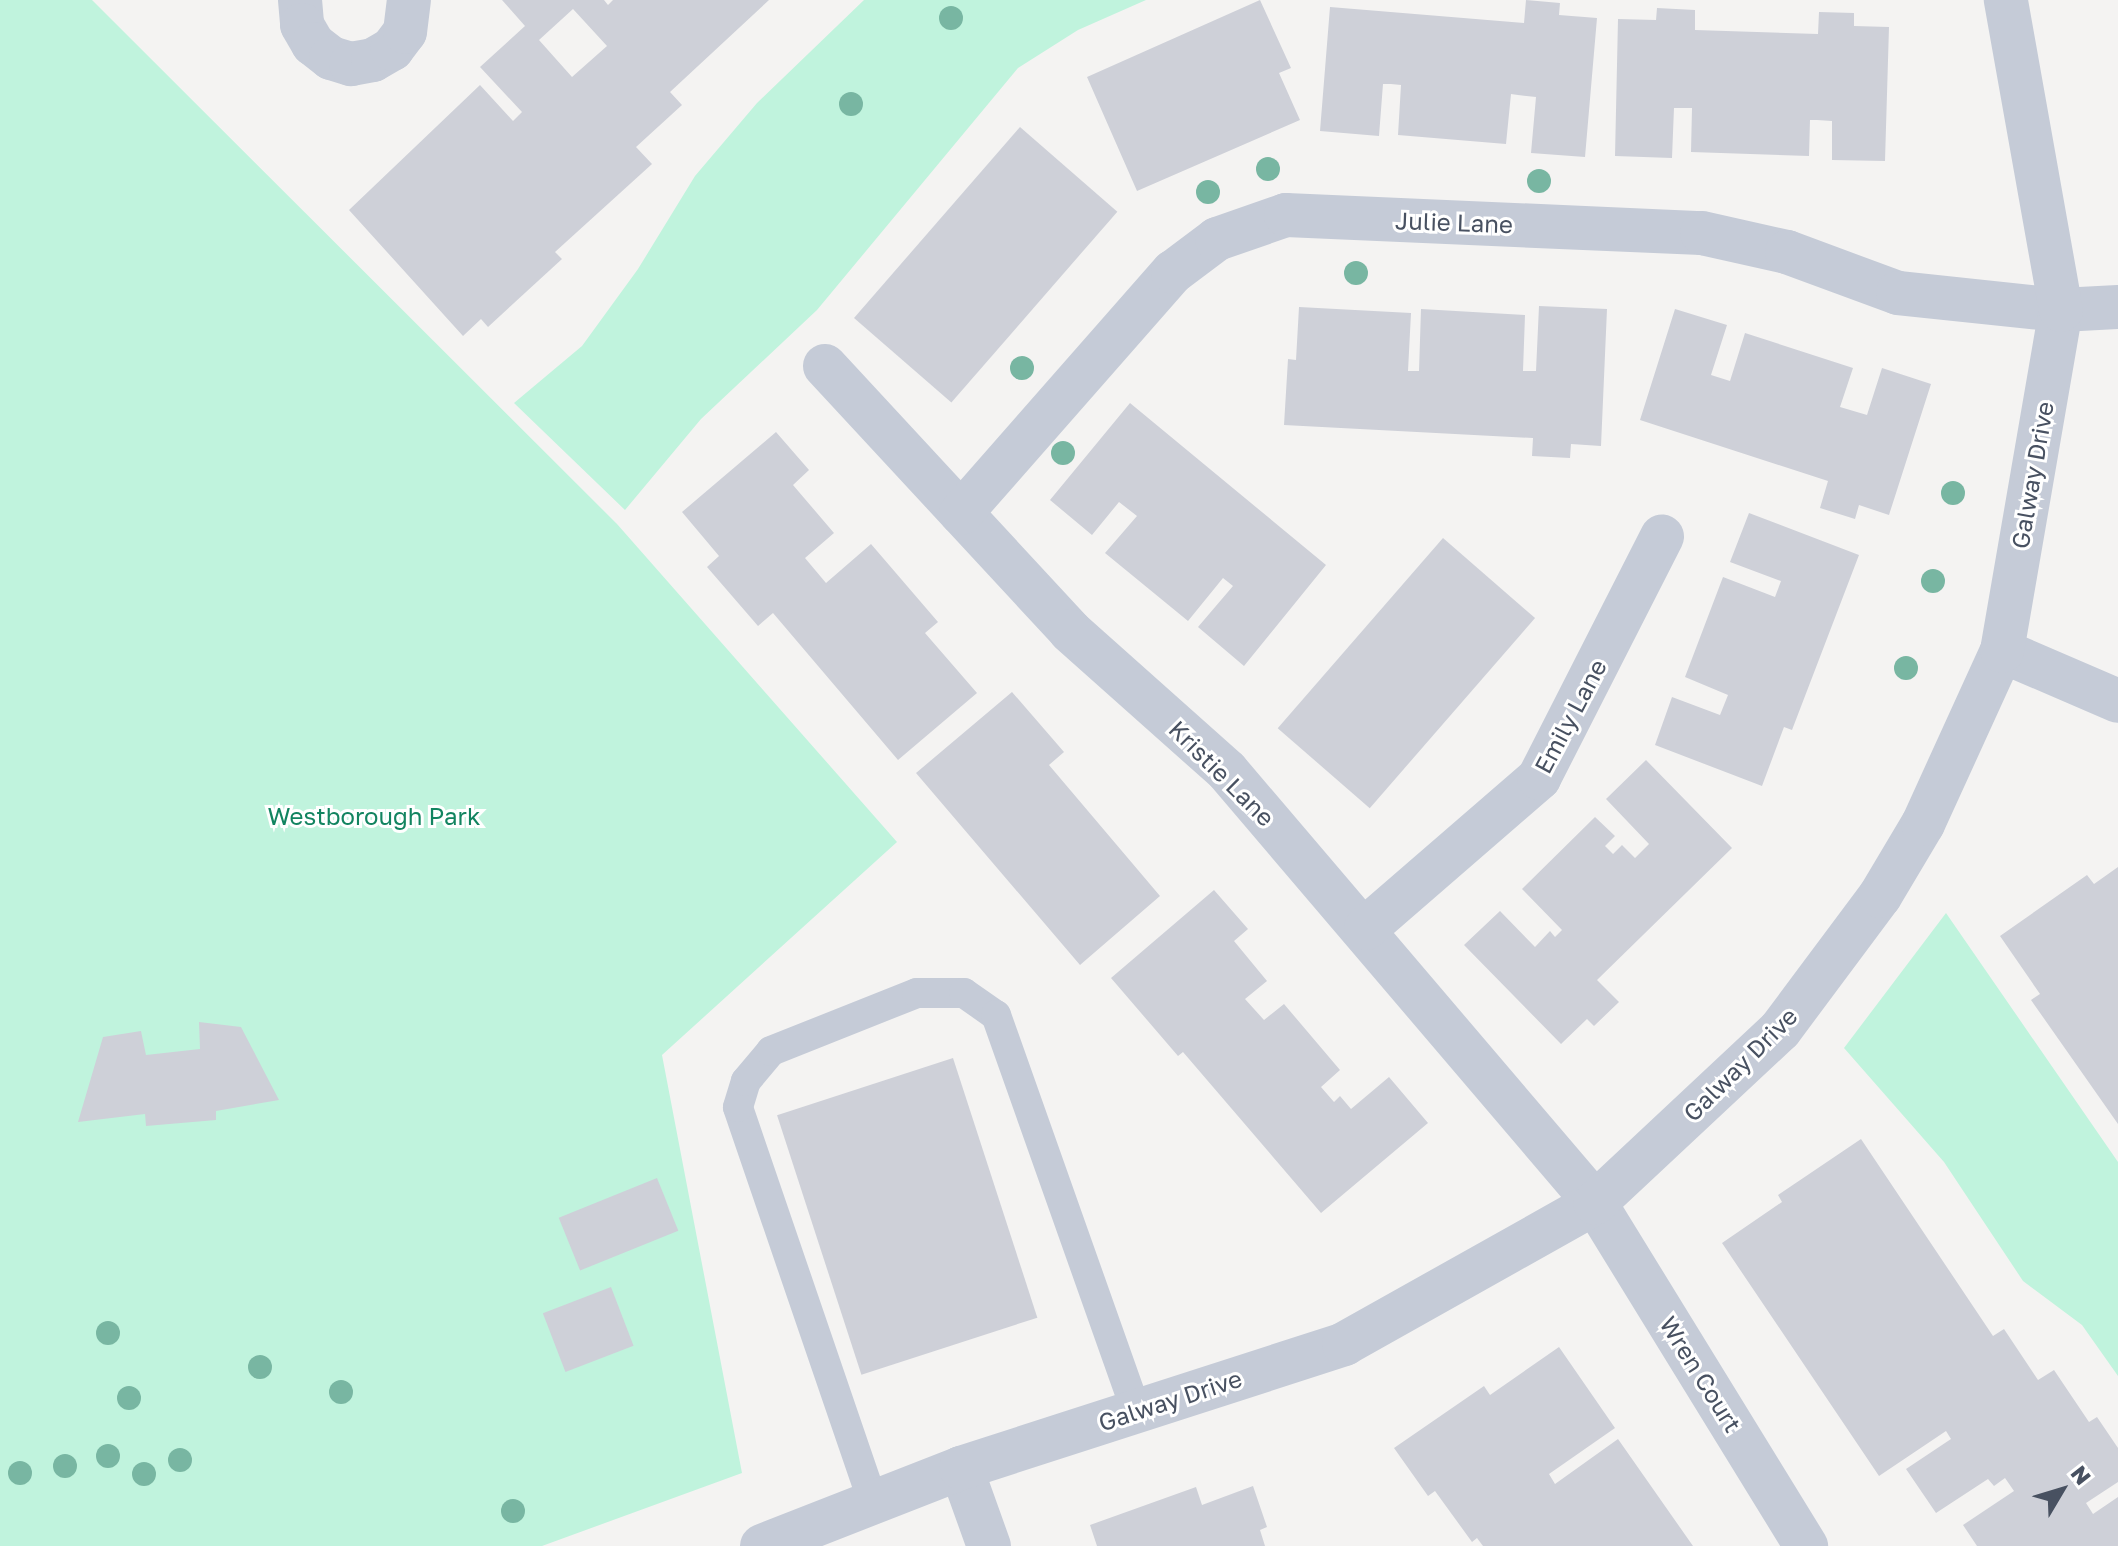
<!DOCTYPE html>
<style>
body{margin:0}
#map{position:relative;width:2118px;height:1546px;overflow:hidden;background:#f4f3f2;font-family:"Golos Text",sans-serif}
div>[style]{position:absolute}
.green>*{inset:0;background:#c0f3dd}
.building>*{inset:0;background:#ced0d8;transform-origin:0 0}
.service>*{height:30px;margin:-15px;padding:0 15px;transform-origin:15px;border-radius:15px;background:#c5cbd7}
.minor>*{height:44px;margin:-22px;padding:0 22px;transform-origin:22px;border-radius:22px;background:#c5cbd7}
.trees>*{width:24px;height:24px;margin:-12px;border-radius:50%;background:#78b6a2}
span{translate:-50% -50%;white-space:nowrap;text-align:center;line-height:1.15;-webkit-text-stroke:6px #fff;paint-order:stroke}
.street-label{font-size:24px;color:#485161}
.park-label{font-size:24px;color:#128460}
.north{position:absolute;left:2022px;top:1450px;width:80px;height:80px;-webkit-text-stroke:6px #fff;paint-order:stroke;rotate:52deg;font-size:22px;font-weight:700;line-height:32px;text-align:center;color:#485161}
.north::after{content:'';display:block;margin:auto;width:28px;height:36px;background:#485161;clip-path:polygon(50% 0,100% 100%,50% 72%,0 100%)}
</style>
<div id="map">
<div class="green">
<div style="clip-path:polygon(0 0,92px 0,617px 524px,897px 842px,662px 1055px,742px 1473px,542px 1546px,0 1546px)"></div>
<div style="clip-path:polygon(864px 0,1146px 0,1078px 30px,1018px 68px,817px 310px,701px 419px,625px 510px,514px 403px,582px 346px,638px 269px,695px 176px,757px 103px)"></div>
<div style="clip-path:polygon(1946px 913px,2118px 1162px,2118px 1376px,2082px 1325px,2023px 1281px,1944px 1162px,1844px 1048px)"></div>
</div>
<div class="building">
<div style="clip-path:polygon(evenodd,502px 0,604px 0,608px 5px,613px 0,769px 0,670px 92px,682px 105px,636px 147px,652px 164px,555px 252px,562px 259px,488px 327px,481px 319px,463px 336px,349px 210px,480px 85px,513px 121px,522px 112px,480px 67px,525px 26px,502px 0,573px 9px,607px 46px,572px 77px,539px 40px,573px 9px)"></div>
<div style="clip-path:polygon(1260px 0,1291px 68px,1279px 73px,1300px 120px,1137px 191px,1087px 77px)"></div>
<div style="clip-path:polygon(1526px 0,1560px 3px,1559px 15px,1597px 18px,1585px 157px,1531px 153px,1536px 97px,1518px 95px,1511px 94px,1506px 144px,1398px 135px,1401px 85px,1391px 84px,1383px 84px,1379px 136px,1320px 131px,1330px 7px,1524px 23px)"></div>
<div style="clip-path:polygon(1657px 8px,1695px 10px,1695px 30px,1818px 34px,1819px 12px,1854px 13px,1854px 26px,1889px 27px,1885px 161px,1832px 160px,1832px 121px,1817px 120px,1810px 120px,1809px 156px,1691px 152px,1692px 108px,1674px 108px,1672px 158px,1615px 156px,1618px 19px,1656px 20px)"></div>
<div style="left:1020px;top:127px;width:129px;height:253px;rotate:41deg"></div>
<div style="clip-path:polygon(1539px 306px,1607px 309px,1601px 446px,1571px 444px,1570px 458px,1532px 456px,1533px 438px,1284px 425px,1288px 359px,1296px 360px,1299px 307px,1411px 313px,1408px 371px,1419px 371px,1421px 309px,1525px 315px,1523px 371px,1536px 371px)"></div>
<div style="clip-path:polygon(1675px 309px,1727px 325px,1711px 375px,1730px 381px,1745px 333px,1853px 368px,1840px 407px,1867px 415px,1882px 368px,1931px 384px,1889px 515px,1859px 505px,1855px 519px,1820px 508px,1828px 481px,1640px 420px)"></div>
<div style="clip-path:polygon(1130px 403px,1326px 565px,1244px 666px,1198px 627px,1233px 586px,1223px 578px,1188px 621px,1105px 553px,1137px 516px,1119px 502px,1092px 535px,1050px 500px)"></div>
<div style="clip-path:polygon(776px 432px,809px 470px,793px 485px,834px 533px,805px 558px,826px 583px,871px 544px,938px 622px,925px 633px,977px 693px,898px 760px,773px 613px,758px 626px,707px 567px,719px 556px,682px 512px)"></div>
<div style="clip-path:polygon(1749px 513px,1859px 555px,1792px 730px,1784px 727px,1762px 786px,1655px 745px,1672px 697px,1720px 715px,1728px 695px,1685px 677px,1723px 577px,1775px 597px,1781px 581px,1730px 562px)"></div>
<div style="left:1443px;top:538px;width:122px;height:252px;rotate:41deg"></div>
<div style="clip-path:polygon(1012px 692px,1064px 752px,1049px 765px,1160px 896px,1080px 965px,916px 773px)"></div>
<div style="clip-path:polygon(1646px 760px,1732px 848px,1597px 980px,1619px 1002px,1594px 1026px,1587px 1019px,1561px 1044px,1464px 945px,1500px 911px,1535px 947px,1550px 931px,1555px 937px,1562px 930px,1522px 889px,1595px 817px,1615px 836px,1605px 846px,1613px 854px,1622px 845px,1635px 858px,1649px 844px,1606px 799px)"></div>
<div style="clip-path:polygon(2118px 867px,2118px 1124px,2031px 1000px,2040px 994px,2000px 936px,2087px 875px,2094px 884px)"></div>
<div style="clip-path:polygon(1214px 890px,1248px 929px,1234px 941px,1267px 981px,1245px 999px,1264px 1020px,1284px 1004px,1340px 1070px,1321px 1087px,1334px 1102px,1340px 1096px,1351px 1109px,1389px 1077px,1428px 1123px,1321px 1213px,1183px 1052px,1178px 1056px,1111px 978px)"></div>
<div style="clip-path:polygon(199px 1022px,241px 1027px,279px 1100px,216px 1111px,216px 1120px,146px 1126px,145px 1114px,78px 1122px,103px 1037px,141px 1031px,146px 1055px,200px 1049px)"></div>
<div style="left:953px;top:1058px;width:273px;height:185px;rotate:72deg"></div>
<div style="clip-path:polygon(1861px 1139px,1993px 1336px,2004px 1329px,2038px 1380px,2054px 1370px,2089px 1422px,2097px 1417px,2118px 1448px,2118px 1482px,2086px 1503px,2093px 1514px,2118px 1497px,2118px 1546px,1977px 1546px,1963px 1525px,2014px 1491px,2005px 1478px,1994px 1486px,1988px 1479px,1936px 1513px,1906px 1469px,1951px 1439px,1946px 1431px,1879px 1476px,1722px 1243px,1782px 1202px,1778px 1195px)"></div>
<div style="left:657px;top:1178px;width:57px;height:106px;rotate:68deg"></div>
<div style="left:611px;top:1287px;width:63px;height:73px;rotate:69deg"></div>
<div style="clip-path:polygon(1559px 1347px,1615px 1428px,1549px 1474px,1555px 1484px,1618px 1439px,1693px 1546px,1483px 1546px,1477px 1538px,1472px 1542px,1435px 1491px,1428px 1496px,1394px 1448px,1484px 1386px,1490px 1395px)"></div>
<div style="clip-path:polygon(1253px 1486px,1267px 1527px,1260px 1530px,1265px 1546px,1097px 1546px,1090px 1525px,1196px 1487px,1202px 1505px)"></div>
</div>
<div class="service">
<div style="left:873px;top:1502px;width:417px;rotate:-108.9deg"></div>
<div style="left:738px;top:1107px;width:27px;rotate:-73deg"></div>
<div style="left:746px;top:1081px;width:39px;rotate:-50deg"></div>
<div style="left:771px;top:1051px;width:157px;rotate:-21.7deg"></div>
<div style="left:917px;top:993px;width:47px"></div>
<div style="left:964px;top:993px;width:39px;rotate:35deg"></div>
<div style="left:996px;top:1015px;width:419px;rotate:70.5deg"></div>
</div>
<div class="minor">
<div style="left:300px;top:0;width:25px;rotate:85deg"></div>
<div style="left:302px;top:25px;width:22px;rotate:60deg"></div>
<div style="left:313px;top:44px;width:23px;rotate:38deg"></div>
<div style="left:331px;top:58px;width:21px;rotate:17deg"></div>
<div style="left:351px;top:64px;width:22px;rotate:-10deg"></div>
<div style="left:373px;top:60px;width:22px;rotate:-30deg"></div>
<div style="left:392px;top:49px;width:21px;rotate:-53deg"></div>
<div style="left:405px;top:32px;width:32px;rotate:-83deg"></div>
<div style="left:825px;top:366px;width:361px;rotate:47.2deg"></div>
<div style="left:1070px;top:631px;width:210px;rotate:41.7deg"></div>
<div style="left:1227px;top:771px;width:567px;rotate:49.57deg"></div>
<div style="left:1595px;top:1203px;width:403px;rotate:58.4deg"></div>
<div style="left:961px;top:513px;width:321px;rotate:-48.7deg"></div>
<div style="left:1173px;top:272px;width:55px;rotate:-36.9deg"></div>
<div style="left:1217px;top:239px;width:73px;rotate:-19.2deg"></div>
<div style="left:1286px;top:215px;width:416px;rotate:2.5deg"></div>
<div style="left:1702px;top:233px;width:87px;rotate:12.6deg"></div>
<div style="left:1787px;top:252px;width:118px;rotate:20.3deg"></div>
<div style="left:1898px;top:293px;width:164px;rotate:6deg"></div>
<div style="left:2061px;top:310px;width:57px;rotate:-3deg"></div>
<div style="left:2002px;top:651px;width:126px;rotate:23.3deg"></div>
<div style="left:1366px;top:928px;width:229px;rotate:-40.9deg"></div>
<div style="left:1539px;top:778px;width:271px;rotate:-63deg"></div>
<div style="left:961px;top:1468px;width:83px;rotate:70.3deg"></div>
<div style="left:762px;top:1546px;width:214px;rotate:-21.4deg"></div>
<div style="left:961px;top:1468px;width:403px;rotate:-17.9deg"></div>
<div style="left:1344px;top:1344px;width:288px;rotate:-29.3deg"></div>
<div style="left:1595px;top:1203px;width:253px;rotate:-43.1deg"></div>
<div style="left:1780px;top:1030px;width:167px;rotate:-53.3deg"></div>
<div style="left:1880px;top:896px;width:84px;rotate:-59.2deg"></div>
<div style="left:1923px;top:824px;width:190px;rotate:-65.5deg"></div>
<div style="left:2002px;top:651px;width:346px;rotate:-80.2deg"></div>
<div style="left:2061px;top:310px;width:315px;rotate:-100.1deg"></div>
</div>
<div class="trees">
<div style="left:951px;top:18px"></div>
<div style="left:851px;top:104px"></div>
<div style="left:1268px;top:169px"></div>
<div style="left:1539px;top:181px"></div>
<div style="left:1208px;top:192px"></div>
<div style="left:1356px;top:273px"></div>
<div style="left:1022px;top:368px"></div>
<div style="left:1063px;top:453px"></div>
<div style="left:1953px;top:493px"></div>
<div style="left:1933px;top:581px"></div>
<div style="left:1906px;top:668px"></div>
<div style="left:108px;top:1333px"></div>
<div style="left:260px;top:1367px"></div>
<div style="left:341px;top:1392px"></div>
<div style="left:129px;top:1398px"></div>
<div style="left:108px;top:1456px"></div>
<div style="left:180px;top:1460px"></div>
<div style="left:65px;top:1466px"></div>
<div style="left:20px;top:1473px"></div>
<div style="left:144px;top:1474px"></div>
<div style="left:513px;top:1511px"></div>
</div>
<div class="street-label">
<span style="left:1454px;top:222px;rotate:2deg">Julie Lane</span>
<span style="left:2032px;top:475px;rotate:-80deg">Galway Drive</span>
<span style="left:1570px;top:716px;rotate:-62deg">Emily Lane</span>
<span style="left:1222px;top:773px;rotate:45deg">Kristie Lane</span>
<span style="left:1740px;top:1064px;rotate:-45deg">Galway Drive</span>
<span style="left:1701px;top:1374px;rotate:58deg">Wren Court</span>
<span style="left:1170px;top:1400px;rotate:-18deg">Galway Drive</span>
</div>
<div class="park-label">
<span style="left:374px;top:816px">Westborough Park</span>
</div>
<div class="north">N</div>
</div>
